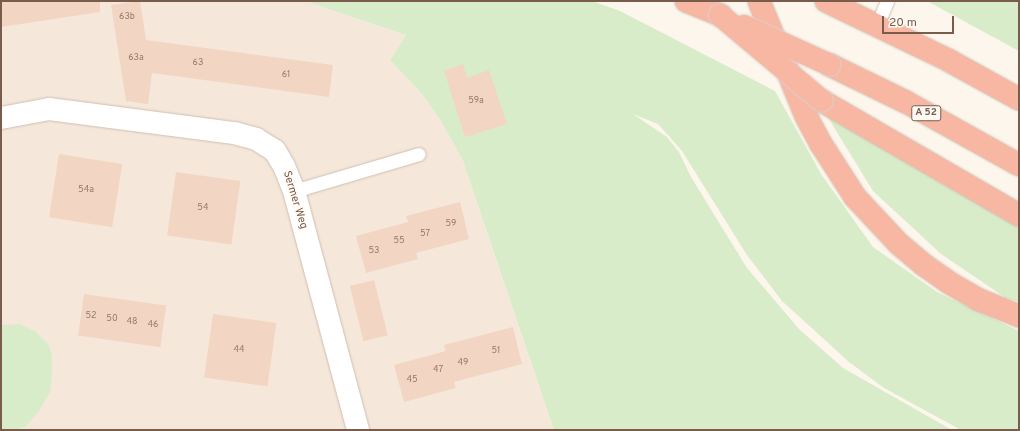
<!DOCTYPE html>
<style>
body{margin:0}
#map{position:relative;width:1020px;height:431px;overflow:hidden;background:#fdf6ec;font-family:Overpass,sans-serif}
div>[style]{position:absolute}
.residential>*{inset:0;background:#f5e8da}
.green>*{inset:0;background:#d8ecc9}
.building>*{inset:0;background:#f3d5c3;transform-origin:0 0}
.roads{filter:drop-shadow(0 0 1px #d1beb0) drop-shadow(0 0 1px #d1beb0)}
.service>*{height:13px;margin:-6.5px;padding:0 6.5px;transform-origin:6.5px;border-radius:6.5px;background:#fff}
.minor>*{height:22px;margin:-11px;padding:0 11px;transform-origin:11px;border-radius:11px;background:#fff}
.motorway>*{height:22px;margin:-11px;padding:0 11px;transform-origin:11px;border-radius:11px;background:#f7b7a3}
.bridges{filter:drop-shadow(0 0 1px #dad1cd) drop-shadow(0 0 1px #dad1cd)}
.motorway-bridge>*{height:22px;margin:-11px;padding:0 11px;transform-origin:11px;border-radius:11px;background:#f7b7a3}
span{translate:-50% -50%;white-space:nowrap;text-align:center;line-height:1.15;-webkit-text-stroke:3.5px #fffaf3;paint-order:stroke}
.number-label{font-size:9px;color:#987a6a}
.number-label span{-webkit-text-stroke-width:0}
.shield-label span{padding:1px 3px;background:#fffaf3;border:1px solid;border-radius:3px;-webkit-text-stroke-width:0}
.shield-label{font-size:10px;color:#7a5c4d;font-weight:700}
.street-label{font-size:11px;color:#7a5c4d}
.frame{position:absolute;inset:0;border:2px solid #7a5c4d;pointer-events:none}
.scale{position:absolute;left:882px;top:16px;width:72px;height:18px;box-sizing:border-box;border:2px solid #7a5c4d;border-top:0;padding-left:5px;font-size:12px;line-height:14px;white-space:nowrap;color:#7a5c4d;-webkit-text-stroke:3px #fffaf3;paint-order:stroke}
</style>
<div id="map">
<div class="residential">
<div style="clip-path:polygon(1px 1px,305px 1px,406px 35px,390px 60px,422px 94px,441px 121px,463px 161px,554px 430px,1px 430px)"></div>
</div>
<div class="green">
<div style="clip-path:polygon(305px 1px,592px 1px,620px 11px,775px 91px,821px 174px,873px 247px,937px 292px,1019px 331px,1019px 430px,961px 430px,884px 388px,849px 362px,782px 301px,747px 255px,682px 151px,658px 124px,633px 114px,667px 137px,679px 152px,691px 177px,747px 268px,799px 329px,843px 368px,952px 430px,554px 430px,463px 161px,441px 121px,422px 94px,390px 60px,406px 35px)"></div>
<div style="clip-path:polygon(927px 1px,1019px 1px,1019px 51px)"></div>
<div style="clip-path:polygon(827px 116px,1019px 226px,1019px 302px,1006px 298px,941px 254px,873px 191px)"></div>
<div style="clip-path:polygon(20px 324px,36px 332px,48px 344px,52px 355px,52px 375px,50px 392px,39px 411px,26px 426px,14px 430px,1px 430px,1px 325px)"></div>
</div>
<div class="building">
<div style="clip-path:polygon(1px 1px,100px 1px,100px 12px,1px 27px)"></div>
<div style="clip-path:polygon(140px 1px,146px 40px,333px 65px,329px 97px,152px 73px,148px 104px,126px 101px,111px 5px)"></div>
<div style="clip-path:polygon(463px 64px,467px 78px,489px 70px,507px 124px,465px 137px,444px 71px)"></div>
<div style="left:59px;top:154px;width:64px;height:64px;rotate:9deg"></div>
<div style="left:176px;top:172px;width:65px;height:64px;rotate:8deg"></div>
<div style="clip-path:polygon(460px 202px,469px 239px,416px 253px,418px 259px,366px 273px,356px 236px,408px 222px,406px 216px)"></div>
<div style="left:374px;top:280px;width:57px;height:25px;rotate:76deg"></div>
<div style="left:84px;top:294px;width:83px;height:42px;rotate:8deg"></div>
<div style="left:213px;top:314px;width:64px;height:64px;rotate:8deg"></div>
<div style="clip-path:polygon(513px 327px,522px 364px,454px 382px,456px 388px,404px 402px,394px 365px,446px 351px,444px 345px)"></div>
</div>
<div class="roads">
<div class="service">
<div style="left:877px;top:25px;width:26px;rotate:-67deg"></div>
<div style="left:294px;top:191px;width:130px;rotate:-16.5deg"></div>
</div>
<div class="minor">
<div style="left:1px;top:118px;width:49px;rotate:-10.6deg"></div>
<div style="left:49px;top:109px;width:187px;rotate:7.4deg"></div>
<div style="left:234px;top:133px;width:23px;rotate:15deg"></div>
<div style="left:256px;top:139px;width:22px;rotate:32deg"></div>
<div style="left:275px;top:151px;width:17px;rotate:59deg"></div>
<div style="left:284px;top:166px;width:27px;rotate:68deg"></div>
<div style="left:294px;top:191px;width:247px;rotate:75deg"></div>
</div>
<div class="motorway">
<div style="left:686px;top:1px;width:37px;rotate:22deg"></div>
<div style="left:759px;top:1px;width:124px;rotate:67.8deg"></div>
<div style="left:806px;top:116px;width:32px;rotate:62deg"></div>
<div style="left:821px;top:144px;width:63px;rotate:57.3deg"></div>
<div style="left:855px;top:197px;width:64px;rotate:46.9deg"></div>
<div style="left:899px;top:244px;width:33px;rotate:40deg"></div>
<div style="left:924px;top:265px;width:29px;rotate:35deg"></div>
<div style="left:948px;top:282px;width:34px;rotate:30deg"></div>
<div style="left:977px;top:299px;width:45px;rotate:22deg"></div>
<div style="left:826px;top:1px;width:136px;rotate:25.8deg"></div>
<div style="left:948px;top:60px;width:81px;rotate:28.8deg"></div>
<div style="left:830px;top:65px;width:85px;rotate:26deg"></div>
<div style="left:906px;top:102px;width:129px;rotate:29.1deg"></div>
<div style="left:822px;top:101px;width:228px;rotate:30.1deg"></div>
</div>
</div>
<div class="bridges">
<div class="motorway-bridge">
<div style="left:720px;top:15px;width:133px;rotate:40.1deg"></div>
<div style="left:744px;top:26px;width:94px;rotate:24.4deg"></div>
</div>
</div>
<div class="number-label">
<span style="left:127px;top:17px">63b</span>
<span style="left:136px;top:58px">63a</span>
<span style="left:198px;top:63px">63</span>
<span style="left:286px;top:75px">61</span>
<span style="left:476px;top:101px">59a</span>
<span style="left:86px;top:190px">54a</span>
<span style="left:203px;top:208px">54</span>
<span style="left:451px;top:224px">59</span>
<span style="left:425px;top:234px">57</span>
<span style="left:399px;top:241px">55</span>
<span style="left:374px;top:251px">53</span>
<span style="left:91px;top:316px">52</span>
<span style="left:112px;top:319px">50</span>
<span style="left:132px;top:322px">48</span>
<span style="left:153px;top:325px">46</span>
<span style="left:239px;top:350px">44</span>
<span style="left:496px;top:351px">51</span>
<span style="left:463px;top:363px">49</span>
<span style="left:438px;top:370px">47</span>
<span style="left:412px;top:380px">45</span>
</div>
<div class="shield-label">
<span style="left:926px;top:113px">A 52</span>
</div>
<div class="street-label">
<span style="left:295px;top:200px;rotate:73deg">Sermer Weg</span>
</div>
<div class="frame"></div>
<div class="scale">20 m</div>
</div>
